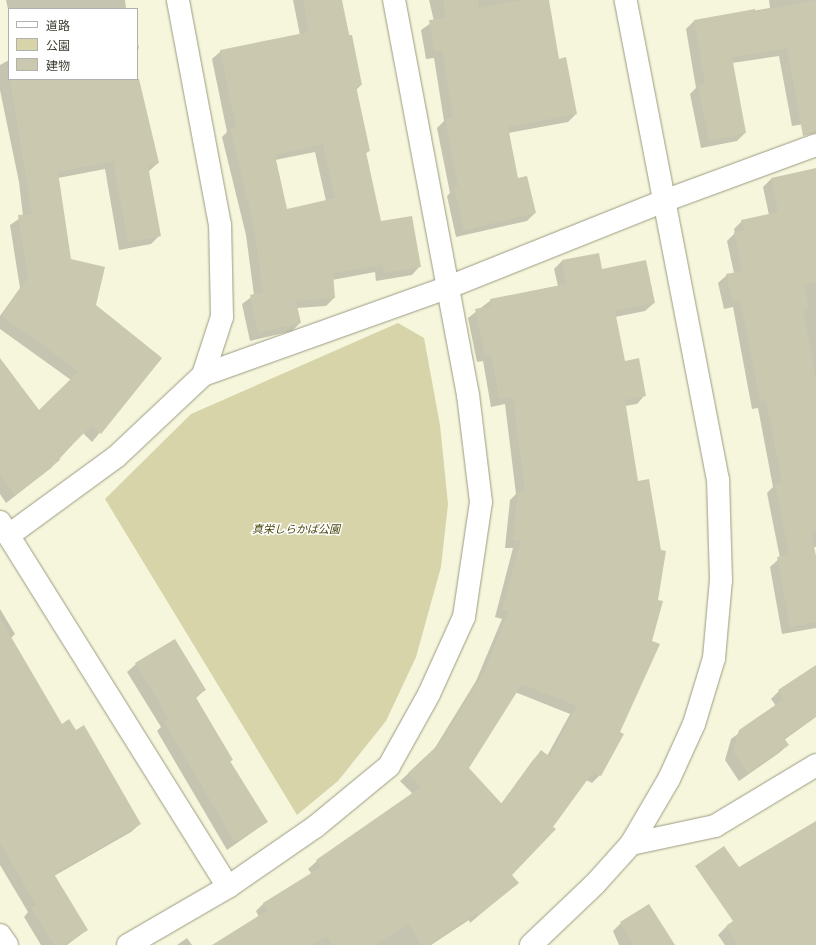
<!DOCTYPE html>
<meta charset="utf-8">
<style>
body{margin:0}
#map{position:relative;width:816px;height:945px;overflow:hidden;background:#f6f6dc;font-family:"Libre Baskerville","Noto Sans JP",serif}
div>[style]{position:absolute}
.green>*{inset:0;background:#d6d4a8}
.shadow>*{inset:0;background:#0003}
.building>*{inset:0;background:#cac9b0}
.roads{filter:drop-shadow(0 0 1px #9b9b83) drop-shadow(0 0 1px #9b9b83)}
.street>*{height:22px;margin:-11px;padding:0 11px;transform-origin:11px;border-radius:11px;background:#fff}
.secondary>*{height:22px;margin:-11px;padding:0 11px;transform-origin:11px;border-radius:11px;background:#fff}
span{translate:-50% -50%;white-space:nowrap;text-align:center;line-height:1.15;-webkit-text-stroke:3px #fff;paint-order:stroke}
.park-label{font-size:11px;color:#49450a;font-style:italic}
.legend{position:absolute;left:8px;top:8px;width:130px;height:72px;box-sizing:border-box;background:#fff;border:1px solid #b1b1ad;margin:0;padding:5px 7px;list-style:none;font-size:12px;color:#3c3c32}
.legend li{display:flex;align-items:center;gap:8px;height:20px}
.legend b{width:20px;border:1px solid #b1b1ad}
</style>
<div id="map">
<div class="green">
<div style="clip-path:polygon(398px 323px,424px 338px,440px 425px,448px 504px,441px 567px,416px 657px,386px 721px,338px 781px,297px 815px,105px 499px,191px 414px)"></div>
</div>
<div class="shadow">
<div style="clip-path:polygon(6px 0,125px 0,126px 8px,130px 9px,9px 9px,9px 14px)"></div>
<div style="clip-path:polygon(evenodd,293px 0,341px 0,361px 85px,356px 90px,369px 151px,365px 154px,380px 222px,420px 266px,412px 275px,376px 281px,375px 272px,332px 280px,334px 298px,326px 306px,297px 308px,300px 323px,292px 331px,250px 341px,242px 304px,254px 295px,246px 235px,222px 137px,227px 132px,212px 59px,221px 51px,300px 35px,293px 0,315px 152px,326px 201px,286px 210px,275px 160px,315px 152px)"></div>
<div style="clip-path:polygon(429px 0,547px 0,559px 60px,576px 114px,568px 122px,508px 133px,517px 179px,535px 213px,527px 221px,456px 237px,447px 196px,450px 193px,437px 128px,444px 121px,434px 58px,426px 59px,421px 30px,434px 21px)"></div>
<div style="clip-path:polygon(769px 0,816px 0,816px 122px,792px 126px,779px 56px,732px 63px,745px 133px,737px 141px,701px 148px,690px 94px,696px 88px,686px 29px,694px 21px,770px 8px)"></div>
<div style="clip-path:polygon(137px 40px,139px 48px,137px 50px)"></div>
<div style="clip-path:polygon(9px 60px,9px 79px,137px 79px,137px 74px,158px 163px,148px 172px,160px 235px,151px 244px,119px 250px,105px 169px,58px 178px,70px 260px,95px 305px,161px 359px,92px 442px,83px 433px,51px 468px,6px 503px,0 494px,0 360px,39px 412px,71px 380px,0 329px,0 316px,20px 288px,10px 225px,23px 216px,19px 182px,0 90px,0 65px)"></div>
<div style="clip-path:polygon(816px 169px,816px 547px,813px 547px,816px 562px,816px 628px,782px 634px,770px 567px,780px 558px,767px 493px,773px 487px,758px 408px,752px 409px,733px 307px,724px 309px,718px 283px,727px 275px,734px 273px,727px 241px,735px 233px,734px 229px,742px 221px,769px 215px,763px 187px,771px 179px)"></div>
<div style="clip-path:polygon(evenodd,562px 261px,601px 270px,654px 303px,645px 311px,615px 317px,624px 362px,645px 395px,637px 404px,625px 406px,600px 775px,592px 783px,586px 780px,511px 875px,517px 883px,470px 923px,469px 920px,431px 945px,214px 945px,259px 917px,256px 911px,264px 903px,312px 874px,308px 869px,317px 861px,413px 794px,400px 781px,433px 751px,476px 681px,502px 619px,495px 617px,513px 548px,505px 548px,510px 500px,516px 494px,505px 404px,491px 407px,483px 361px,477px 362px,468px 318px,491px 300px,558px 286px,554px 269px,562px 261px,515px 692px,570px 714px,547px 756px,541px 752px,533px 760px,501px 804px,468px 769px,515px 692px)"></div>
<div style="clip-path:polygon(0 609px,15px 634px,11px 638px,61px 725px,140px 824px,131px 832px,54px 876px,87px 930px,67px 945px,41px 945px,24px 917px,28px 912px,0 865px)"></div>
<div style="clip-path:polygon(174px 640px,205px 690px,196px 698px,232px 760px,230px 762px,267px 822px,227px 850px,157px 731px,161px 727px,127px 672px,136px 664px)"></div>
<div style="clip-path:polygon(816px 676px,816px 717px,784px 740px,788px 745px,779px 753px,739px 781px,725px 760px,731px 739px,776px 706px,771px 699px,779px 691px)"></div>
<div style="clip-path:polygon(621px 923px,673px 945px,619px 945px,613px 931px)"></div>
<div style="clip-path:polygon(727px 926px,770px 945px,725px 945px,718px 935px)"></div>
<div style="clip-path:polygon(187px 938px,192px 945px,177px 945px)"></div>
</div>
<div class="building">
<div style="clip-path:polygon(evenodd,303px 0,342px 0,349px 35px,352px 35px,362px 85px,356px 86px,370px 151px,366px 152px,381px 221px,412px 216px,421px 267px,384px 273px,383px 264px,333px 273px,335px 298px,296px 301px,301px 323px,258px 333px,250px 295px,263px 292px,254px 227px,230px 128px,236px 127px,220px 50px,309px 32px,303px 0,323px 144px,335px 198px,287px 209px,275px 155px,323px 144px)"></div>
<div style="clip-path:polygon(443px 0,478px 0,479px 8px,522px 0,549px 0,559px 59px,566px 57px,577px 114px,508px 127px,518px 178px,527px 176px,536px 213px,464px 230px,454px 187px,458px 186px,445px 119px,453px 117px,442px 50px,434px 51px,429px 20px,446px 18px)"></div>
<div style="clip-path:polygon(816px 0,816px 133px,803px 136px,787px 48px,732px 57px,746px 133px,709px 141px,698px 85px,705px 83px,694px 20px,755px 9px,756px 12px)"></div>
<div style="clip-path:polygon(10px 79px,139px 79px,159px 163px,148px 166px,161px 236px,128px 242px,113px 161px,58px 172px,71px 259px,105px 267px,96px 305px,162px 358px,101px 434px,92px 425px,59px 458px,60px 460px,15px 495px,0 475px,0 358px,39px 410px,79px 371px,2px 316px,28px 278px,18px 215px,32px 214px)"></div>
<div style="clip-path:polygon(816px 168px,816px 283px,804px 284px,809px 308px,803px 309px,816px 380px,816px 531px,811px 532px,816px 556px,816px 622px,790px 627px,777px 557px,789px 555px,775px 484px,782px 482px,766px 400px,760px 401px,740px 300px,732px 301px,726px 274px,743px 271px,734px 232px,744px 230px,741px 220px,778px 212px,771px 178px)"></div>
<div style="clip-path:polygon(evenodd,599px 253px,602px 269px,646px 260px,655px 303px,615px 311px,625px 361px,639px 358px,646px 396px,625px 400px,638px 481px,649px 479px,661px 550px,666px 551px,658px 600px,663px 601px,652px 641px,660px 644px,620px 732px,624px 734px,601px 776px,593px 772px,553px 827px,556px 829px,512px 875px,519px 883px,479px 915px,477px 913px,428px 945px,422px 945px,408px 924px,375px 945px,332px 945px,326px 936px,311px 945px,212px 945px,268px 910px,263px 903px,321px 867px,316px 860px,421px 787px,408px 773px,440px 743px,484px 672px,509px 611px,502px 609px,521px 540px,513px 540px,518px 491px,525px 492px,513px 397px,499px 399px,491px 353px,485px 355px,475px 309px,491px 306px,490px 299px,566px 284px,562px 260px,599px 253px,522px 684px,577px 706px,550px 757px,541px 750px,502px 804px,469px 768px,522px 684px)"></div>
<div style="clip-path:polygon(0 618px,62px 724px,69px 719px,76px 730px,84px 725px,141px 824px,54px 874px,88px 930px,63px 945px,54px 945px,31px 908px,36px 905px,0 843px)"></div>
<div style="clip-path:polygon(175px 639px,206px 690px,195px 696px,233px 760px,230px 761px,268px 822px,235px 842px,164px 722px,169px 719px,135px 663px)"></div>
<div style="clip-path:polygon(816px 665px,816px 716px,784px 738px,789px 745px,748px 773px,733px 751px,739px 730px,784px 699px,778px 690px)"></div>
<div style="clip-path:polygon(816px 821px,816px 945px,738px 945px,726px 926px,733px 921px,695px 866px,724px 846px,739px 867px)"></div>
<div style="clip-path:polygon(649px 904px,675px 945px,634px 945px,620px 922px)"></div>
</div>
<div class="roads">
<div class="street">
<div style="left:203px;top:375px;width:261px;rotate:-19.7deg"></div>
<div style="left:449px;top:287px;width:232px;rotate:-21.8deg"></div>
<div style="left:664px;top:201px;width:162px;rotate:-20.2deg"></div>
<div style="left:0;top:522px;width:430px;rotate:58deg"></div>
<div style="left:9px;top:535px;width:132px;rotate:-36.1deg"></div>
<div style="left:116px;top:457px;width:120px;rotate:-43.3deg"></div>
<div style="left:203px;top:375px;width:61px;rotate:-71.9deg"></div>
<div style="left:222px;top:317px;width:92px;rotate:-91.2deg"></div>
<div style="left:220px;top:225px;width:229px;rotate:-100.6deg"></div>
<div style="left:631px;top:844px;width:86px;rotate:-12.1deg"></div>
<div style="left:715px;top:826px;width:118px;rotate:-31.1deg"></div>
<div style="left:0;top:935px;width:12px;rotate:55deg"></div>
<div style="left:128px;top:945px;width:116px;rotate:-30.1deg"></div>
<div style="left:228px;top:887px;width:106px;rotate:-34.6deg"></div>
<div style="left:315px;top:827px;width:96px;rotate:-39.5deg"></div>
<div style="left:389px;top:766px;width:82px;rotate:-60.9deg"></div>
<div style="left:429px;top:694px;width:85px;rotate:-65.6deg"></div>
<div style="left:464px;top:617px;width:116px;rotate:-81.6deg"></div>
<div style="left:481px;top:502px;width:108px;rotate:-96.9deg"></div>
<div style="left:468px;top:395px;width:402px;rotate:-100.6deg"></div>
</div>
<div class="secondary">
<div style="left:531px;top:945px;width:88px;rotate:-43.6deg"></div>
<div style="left:595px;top:884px;width:54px;rotate:-48deg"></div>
<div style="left:631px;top:844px;width:75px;rotate:-59.7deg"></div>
<div style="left:669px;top:779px;width:60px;rotate:-65.6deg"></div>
<div style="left:694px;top:724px;width:69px;rotate:-73.1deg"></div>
<div style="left:714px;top:658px;width:78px;rotate:-84.9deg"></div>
<div style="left:721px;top:580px;width:100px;rotate:-91.7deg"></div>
<div style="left:718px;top:480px;width:489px;rotate:-100.9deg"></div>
</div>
</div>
<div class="park-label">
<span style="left:296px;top:529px">真栄しらかば公園</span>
</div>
<ul class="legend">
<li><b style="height:5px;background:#fff"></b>道路</li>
<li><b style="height:11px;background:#d6d4a8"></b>公園</li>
<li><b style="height:11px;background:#cac9b0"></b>建物</li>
</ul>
</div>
